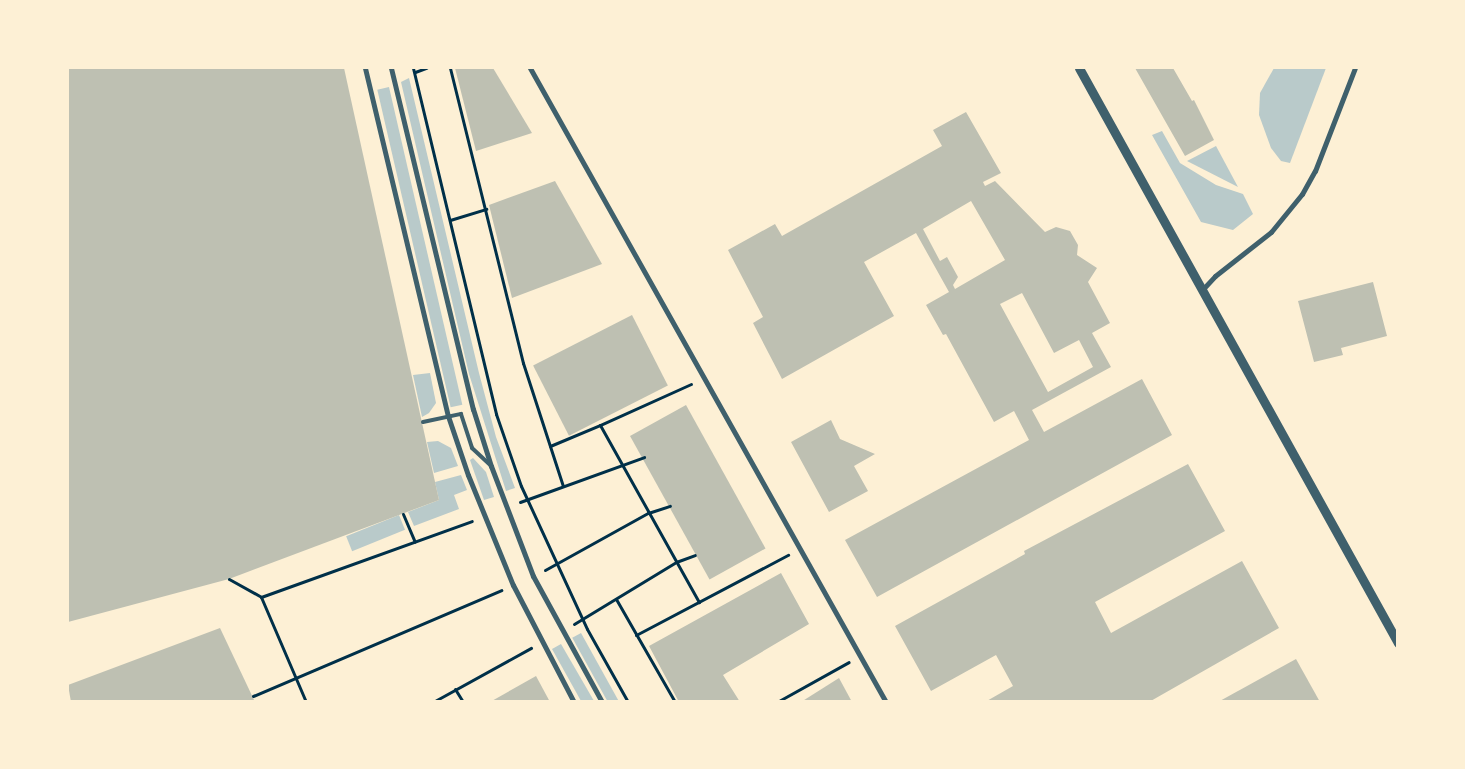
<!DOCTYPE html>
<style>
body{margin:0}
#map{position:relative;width:1465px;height:769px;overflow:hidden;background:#fdf0d5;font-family:"Fira Sans",sans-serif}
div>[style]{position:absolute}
.green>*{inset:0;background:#b9caca;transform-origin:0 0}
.building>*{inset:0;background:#bec0b2;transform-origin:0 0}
.path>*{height:3px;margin:-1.5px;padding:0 1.5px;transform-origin:1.5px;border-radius:1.5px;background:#003049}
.service>*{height:4px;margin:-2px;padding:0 2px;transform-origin:2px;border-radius:2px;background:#3f606c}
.minor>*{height:5px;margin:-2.5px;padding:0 2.5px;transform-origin:2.5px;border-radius:2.5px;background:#3f606c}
.tertiary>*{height:9px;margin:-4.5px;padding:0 4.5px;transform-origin:4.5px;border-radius:4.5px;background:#3f606c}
span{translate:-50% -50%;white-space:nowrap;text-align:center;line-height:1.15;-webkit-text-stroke:5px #fdf0d5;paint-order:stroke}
.frame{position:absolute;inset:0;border:69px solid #fdf0d5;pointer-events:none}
</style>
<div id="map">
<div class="green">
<div style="clip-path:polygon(1274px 68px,1326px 68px,1290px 163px,1281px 161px,1271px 148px,1259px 115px,1260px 93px)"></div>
<div style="clip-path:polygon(409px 78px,479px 373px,496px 437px,515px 488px,506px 491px,469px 374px,401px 82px)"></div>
<div style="left:389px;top:87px;width:326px;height:12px;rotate:77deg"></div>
<div style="clip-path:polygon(1162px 131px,1180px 163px,1216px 185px,1243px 194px,1253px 214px,1233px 230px,1201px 222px,1152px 135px)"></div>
<div style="clip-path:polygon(1216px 146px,1238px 187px,1187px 161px)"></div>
<div style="clip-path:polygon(430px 373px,436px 403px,429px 413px,422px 417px,413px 375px)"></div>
<div style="clip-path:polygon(438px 441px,451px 448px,458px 466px,434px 473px,427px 442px)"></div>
<div style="clip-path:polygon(473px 458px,486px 472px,494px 497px,484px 500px,470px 460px)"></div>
<div style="clip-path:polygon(461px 475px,467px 490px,454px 495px,459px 509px,414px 526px,408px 512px,439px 500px,435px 482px)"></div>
<div style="left:399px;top:515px;width:16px;height:57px;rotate:68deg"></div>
<div style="left:581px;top:633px;width:78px;height:10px;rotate:61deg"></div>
<div style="clip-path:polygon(561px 644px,594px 701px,581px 701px,552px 649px)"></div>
</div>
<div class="building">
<div style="clip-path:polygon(68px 68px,344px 68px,439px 500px,229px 579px,68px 622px)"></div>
<div style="clip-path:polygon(455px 68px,493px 68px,532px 133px,476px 151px)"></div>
<div style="clip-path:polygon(1135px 68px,1173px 68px,1192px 101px,1194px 100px,1214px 140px,1185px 156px)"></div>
<div style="clip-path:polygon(evenodd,966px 112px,1001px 173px,983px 182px,985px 186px,995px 181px,1045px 232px,1056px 227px,1070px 231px,1078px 245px,1077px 255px,1097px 268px,1088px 282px,1110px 323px,1092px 333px,1111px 367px,1032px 410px,1044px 432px,1142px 379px,1172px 435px,877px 597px,845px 540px,1029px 440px,1014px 411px,994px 422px,946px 334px,943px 335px,926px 305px,949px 292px,916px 233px,864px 262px,894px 316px,782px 379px,753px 323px,763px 317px,728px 250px,775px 224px,782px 236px,942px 146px,933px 130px,966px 112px,971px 201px,1005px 260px,955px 289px,953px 285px,958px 277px,947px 257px,940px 261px,923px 229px,971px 201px,966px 112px,1022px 293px,1054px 353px,1079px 340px,1093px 367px,1048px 392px,1000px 304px,1022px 293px)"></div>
<div style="clip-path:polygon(555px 181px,602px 264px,512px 298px,489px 205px)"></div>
<div style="clip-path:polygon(1373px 282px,1387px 336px,1341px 348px,1343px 355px,1314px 362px,1298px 301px)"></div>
<div style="left:632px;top:315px;width:79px;height:111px;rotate:63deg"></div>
<div style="left:686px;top:405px;width:164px;height:64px;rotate:61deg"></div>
<div style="clip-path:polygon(831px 420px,840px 439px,875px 454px,854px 466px,868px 491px,829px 512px,791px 442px)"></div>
<div style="clip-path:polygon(1188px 464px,1225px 531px,1095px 602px,1111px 633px,1242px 561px,1279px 628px,1149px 702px,985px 702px,1013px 686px,996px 655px,931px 691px,895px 626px,1025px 554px,1024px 551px)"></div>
<div style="clip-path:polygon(781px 573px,809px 624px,723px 675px,740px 702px,679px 702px,649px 646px)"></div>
<div style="clip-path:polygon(220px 628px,255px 702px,71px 702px,68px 685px)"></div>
<div style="clip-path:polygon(1296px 659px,1320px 702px,1218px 702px)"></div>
<div style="clip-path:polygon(536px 676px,550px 702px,490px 702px)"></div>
<div style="clip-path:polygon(839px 678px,852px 702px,801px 702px)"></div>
</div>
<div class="path">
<div style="left:413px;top:68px;width:356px;rotate:76.5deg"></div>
<div style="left:496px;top:414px;width:76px;rotate:70.9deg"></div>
<div style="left:521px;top:486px;width:157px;rotate:65.2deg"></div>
<div style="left:587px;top:629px;width:84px;rotate:60.7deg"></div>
<div style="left:450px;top:68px;width:304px;rotate:76.1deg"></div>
<div style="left:523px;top:363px;width:129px;rotate:72deg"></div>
<div style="left:415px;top:72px;width:12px;rotate:-20deg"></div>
<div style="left:450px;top:220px;width:38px;rotate:-17deg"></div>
<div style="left:691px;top:384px;width:100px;rotate:155.7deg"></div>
<div style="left:600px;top:425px;width:203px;rotate:60.8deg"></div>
<div style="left:550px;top:446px;width:54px;rotate:-22.8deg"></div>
<div style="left:520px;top:502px;width:132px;rotate:-19.9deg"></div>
<div style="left:403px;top:514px;width:30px;rotate:67deg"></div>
<div style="left:545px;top:570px;width:118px;rotate:-29deg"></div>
<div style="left:648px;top:513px;width:23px;rotate:-18deg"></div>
<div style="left:229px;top:579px;width:37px;rotate:29deg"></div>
<div style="left:261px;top:597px;width:114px;rotate:66.8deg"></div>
<div style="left:261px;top:597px;width:224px;rotate:-19.8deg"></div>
<div style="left:616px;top:599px;width:119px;rotate:60.2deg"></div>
<div style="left:574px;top:624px;width:119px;rotate:-31.3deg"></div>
<div style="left:676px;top:562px;width:20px;rotate:-20deg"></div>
<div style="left:636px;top:635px;width:172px;rotate:-27.8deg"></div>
<div style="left:455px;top:689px;width:15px;rotate:58deg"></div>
<div style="left:253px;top:696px;width:270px;rotate:-23.1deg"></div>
<div style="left:433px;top:702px;width:112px;rotate:-28.9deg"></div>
<div style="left:777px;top:702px;width:82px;rotate:-29.1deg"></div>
</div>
<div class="service">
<div style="left:423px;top:422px;width:39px;rotate:-12deg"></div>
<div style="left:461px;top:414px;width:36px;rotate:72deg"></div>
<div style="left:472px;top:448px;width:26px;rotate:43deg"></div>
</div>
<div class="minor">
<div style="left:365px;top:68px;width:358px;rotate:76.6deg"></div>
<div style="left:448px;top:416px;width:62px;rotate:71.3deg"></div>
<div style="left:468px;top:475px;width:119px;rotate:67.8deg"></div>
<div style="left:513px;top:585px;width:132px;rotate:62.5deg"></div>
<div style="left:391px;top:68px;width:351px;rotate:76.5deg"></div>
<div style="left:473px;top:409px;width:60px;rotate:72.5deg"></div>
<div style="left:491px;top:466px;width:118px;rotate:69.1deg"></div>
<div style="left:533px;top:576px;width:144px;rotate:61.3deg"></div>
<div style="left:530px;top:68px;width:727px;rotate:60.69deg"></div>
<div style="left:1202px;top:290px;width:19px;rotate:-47deg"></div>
<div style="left:1215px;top:276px;width:71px;rotate:-38.2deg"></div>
<div style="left:1271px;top:232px;width:49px;rotate:-50.8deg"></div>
<div style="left:1302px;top:194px;width:26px;rotate:-61deg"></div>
<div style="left:1315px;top:171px;width:110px;rotate:-68.8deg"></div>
</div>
<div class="tertiary">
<div style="left:1079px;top:68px;width:658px;rotate:60.98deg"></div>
</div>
<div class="frame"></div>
</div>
